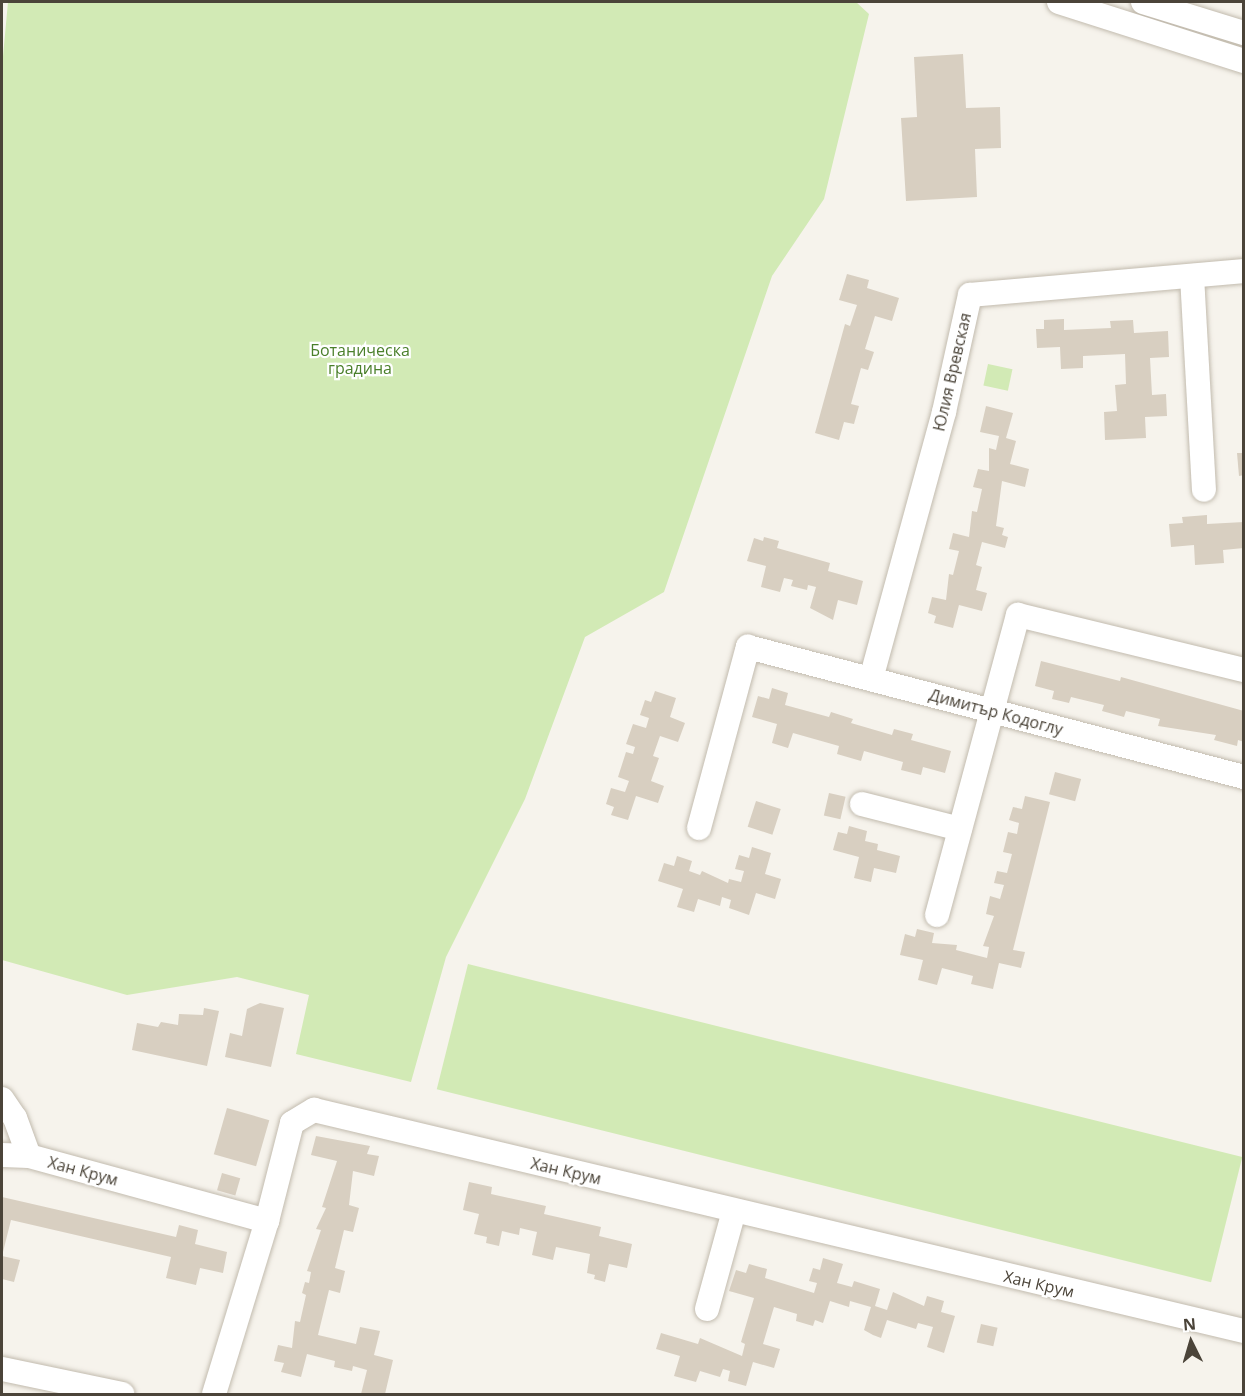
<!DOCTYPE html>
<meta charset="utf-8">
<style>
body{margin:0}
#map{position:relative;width:1245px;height:1396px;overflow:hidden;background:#f6f3ec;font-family:"Open Sans",sans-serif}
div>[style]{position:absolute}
.green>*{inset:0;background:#d2eab5;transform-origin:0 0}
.building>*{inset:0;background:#d8cfc1;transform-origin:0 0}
.roads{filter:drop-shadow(0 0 2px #c2bbae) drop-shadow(0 0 2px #c2bbae)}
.minor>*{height:24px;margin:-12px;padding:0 12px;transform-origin:12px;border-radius:12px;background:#fff}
span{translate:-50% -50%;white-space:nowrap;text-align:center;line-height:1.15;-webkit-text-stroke:4.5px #fff;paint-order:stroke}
.park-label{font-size:16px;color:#4a7f2a}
.street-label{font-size:16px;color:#4b4439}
.frame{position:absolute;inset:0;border:3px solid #4b4439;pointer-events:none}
.north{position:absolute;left:1161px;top:1312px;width:60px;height:60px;-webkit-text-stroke:4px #fff;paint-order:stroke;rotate:355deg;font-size:16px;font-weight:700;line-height:24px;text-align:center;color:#4b4439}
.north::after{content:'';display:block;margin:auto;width:21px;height:27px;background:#4b4439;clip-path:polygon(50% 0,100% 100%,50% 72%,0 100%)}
</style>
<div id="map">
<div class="green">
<div style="clip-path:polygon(8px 2px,856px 2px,869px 14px,824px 199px,772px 276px,664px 592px,585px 637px,525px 799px,446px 957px,411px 1082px,296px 1054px,309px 995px,237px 977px,127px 995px,2px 960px,2px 67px)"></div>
<div style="left:988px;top:364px;width:25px;height:22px;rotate:12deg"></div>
<div style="left:468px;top:964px;width:798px;height:129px;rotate:14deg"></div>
</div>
<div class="building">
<div style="clip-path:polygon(963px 54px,966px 108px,1000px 107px,1001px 148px,975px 149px,977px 197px,906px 201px,901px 118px,917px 117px,914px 57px)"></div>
<div style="clip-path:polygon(847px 274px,869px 280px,867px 288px,899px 298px,892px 321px,875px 316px,865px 349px,874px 352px,868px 370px,861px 368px,851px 404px,859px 406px,854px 424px,844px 422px,839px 440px,815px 433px,845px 324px,850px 326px,857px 305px,839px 300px)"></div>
<div style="clip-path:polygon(1064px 319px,1064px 330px,1111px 328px,1110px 321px,1133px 320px,1134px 333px,1168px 331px,1169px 357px,1150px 358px,1152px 395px,1166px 394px,1167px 416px,1145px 417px,1146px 438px,1105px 440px,1104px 412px,1117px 411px,1115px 385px,1126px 384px,1125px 354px,1083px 356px,1083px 368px,1061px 369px,1060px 347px,1037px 348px,1036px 329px,1044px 329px,1044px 320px)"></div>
<div style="clip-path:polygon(986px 406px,1013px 413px,1006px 438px,1016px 441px,1010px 464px,1029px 469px,1025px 487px,1002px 481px,996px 526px,1004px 528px,1002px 535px,1008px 537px,1005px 548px,982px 542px,976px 565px,982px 567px,976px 590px,987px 593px,982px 611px,959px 605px,953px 628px,934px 623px,936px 616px,928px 613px,932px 597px,946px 600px,949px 574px,953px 575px,959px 551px,949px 549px,953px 533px,969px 537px,972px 511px,977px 512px,982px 489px,973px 487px,978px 469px,989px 471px,989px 448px,996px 450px,999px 436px,980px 432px)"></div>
<div style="clip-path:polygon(1237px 453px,1244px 453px,1244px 475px,1239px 476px)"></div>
<div style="clip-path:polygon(1207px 515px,1207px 524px,1244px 522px,1244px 548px,1223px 550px,1224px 563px,1195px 565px,1194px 545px,1171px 547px,1169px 524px,1183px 523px,1182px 517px)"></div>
<div style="clip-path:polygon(764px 537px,779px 541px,777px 548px,830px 563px,828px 571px,863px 581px,857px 605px,838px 600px,833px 620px,810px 608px,816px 587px,808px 585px,807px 590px,791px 586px,793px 580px,784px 578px,780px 592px,761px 587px,766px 566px,747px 561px,754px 538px,763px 541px)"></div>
<div style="clip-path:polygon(1041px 661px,1120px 681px,1121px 677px,1244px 711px,1244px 742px,1238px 740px,1237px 746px,1214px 740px,1216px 735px,1158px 726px,1160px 719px,1126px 711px,1124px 717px,1102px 711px,1104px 705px,1071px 697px,1069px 703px,1052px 699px,1054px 691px,1035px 686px)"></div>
<div style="clip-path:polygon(772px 688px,788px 693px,785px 705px,829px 717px,831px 712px,853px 719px,851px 723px,892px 735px,894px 729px,913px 734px,911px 740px,951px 751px,945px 773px,923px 767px,921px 775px,901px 770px,903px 762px,864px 751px,861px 761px,837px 754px,839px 746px,793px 733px,788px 748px,772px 743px,777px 724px,752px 717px,758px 696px,769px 699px)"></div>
<div style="clip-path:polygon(655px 691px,676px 698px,670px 717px,685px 723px,678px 742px,660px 736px,653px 756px,659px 758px,651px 781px,664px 786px,658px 803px,636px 796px,628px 820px,611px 815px,614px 807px,606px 804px,611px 788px,625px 792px,629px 781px,618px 777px,626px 752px,633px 754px,635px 747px,626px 744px,633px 724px,646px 728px,649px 718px,640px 715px,645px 700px,651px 702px)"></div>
<div style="left:1055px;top:772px;width:27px;height:23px;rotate:15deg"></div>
<div style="left:829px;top:793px;width:17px;height:23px;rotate:13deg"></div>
<div style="clip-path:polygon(1025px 796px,1050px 802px,1013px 950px,1025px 952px,1021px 968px,999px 963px,993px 989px,971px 984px,973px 976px,942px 968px,937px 985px,918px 980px,923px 960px,900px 955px,905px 934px,915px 937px,917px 929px,934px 933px,932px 943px,957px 945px,956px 950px,987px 958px,989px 947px,983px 946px,994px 916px,986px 914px,990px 896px,1000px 899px,1004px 885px,994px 883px,997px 871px,1007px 873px,1012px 854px,1003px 852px,1008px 832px,1017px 834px,1019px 823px,1009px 820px,1013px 807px,1022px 809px)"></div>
<div style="left:756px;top:801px;width:26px;height:27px;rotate:18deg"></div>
<div style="clip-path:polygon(849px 826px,867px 831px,865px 841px,878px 844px,877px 850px,900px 856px,896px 873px,874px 868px,871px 882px,854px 878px,859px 857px,833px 850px,838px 832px,847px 834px)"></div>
<div style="clip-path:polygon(752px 847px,771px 853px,765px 874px,781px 879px,775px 899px,756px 893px,749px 915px,729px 908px,731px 900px,722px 897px,720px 906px,698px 899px,694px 912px,677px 907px,683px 889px,658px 881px,664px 863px,674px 866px,677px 856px,692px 861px,689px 871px,700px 875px,702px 871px,728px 883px,729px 879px,741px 882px,744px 871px,735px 869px,739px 855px,749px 858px)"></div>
<div style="clip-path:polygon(260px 1003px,284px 1008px,271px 1067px,225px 1057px,230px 1033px,242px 1036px,247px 1009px)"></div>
<div style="clip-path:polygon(204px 1008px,219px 1011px,207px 1066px,132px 1050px,137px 1023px,158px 1027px,161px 1022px,178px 1025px,179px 1014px,203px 1015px)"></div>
<div style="left:227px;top:1108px;width:44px;height:48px;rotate:16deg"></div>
<div style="clip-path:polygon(316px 1136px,370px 1146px,367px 1154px,379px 1156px,374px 1176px,353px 1171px,349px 1205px,359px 1208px,353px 1232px,344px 1230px,335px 1268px,345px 1271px,340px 1293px,329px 1290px,318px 1335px,356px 1344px,360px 1327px,380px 1331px,374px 1355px,393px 1360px,385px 1394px,361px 1394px,367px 1370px,353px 1366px,352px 1371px,334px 1367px,335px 1361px,307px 1354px,301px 1377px,281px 1372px,284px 1363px,274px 1361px,278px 1345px,292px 1348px,295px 1321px,300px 1322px,306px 1295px,302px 1293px,305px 1282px,309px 1283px,311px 1272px,307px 1271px,321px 1230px,316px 1229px,326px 1208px,322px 1207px,337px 1161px,311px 1155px)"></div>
<div style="left:222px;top:1173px;width:19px;height:18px;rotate:16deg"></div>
<div style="clip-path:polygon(469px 1182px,492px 1187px,491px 1194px,546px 1206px,544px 1214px,601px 1227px,599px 1236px,632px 1244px,627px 1268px,609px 1264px,605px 1282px,594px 1279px,595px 1275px,587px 1273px,590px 1254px,556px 1247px,553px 1260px,532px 1255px,537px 1232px,520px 1228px,519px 1235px,502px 1231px,499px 1246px,486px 1243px,487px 1237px,474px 1234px,479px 1214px,463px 1210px)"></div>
<div style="clip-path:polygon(2px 1197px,176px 1237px,179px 1225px,198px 1230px,195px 1244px,227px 1252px,223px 1273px,200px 1268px,196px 1285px,166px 1278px,171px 1257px,11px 1220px,2px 1256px)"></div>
<div style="clip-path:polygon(2px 1256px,20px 1260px,14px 1282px,2px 1279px)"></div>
<div style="clip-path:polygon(823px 1258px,843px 1264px,837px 1283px,852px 1287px,854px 1281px,880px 1289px,875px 1306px,887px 1310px,893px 1292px,924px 1306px,927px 1296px,944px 1301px,941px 1312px,955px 1316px,944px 1353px,927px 1347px,933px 1327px,918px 1323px,916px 1329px,887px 1320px,881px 1338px,873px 1335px,864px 1330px,871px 1307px,850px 1301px,849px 1307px,830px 1301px,823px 1323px,815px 1320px,813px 1326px,796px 1321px,797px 1314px,774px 1307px,763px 1344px,780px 1349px,774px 1368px,753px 1362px,746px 1386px,728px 1381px,730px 1371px,723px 1369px,720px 1377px,700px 1371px,696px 1382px,674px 1376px,680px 1356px,656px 1349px,661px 1333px,698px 1344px,700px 1338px,742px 1356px,745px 1344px,741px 1342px,754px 1298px,729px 1291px,736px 1270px,746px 1273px,749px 1264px,767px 1269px,765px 1278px,814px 1293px,817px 1283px,809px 1281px,813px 1268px,820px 1270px)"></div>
<div style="left:981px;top:1324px;width:17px;height:19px;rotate:13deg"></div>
</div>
<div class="roads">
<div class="minor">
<div style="left:1059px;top:2px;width:194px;rotate:17.7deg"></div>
<div style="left:1143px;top:2px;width:106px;rotate:17.1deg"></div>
<div style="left:1192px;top:276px;width:214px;rotate:86.8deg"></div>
<div style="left:871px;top:679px;width:277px;rotate:-74.7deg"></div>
<div style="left:944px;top:412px;width:120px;rotate:-77.5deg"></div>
<div style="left:970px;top:295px;width:275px;rotate:-5deg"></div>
<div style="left:862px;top:804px;width:101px;rotate:14.3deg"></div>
<div style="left:699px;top:828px;width:188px;rotate:-74.9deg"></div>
<div style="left:748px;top:647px;width:513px;rotate:14.69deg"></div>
<div style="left:937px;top:915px;width:311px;rotate:-74.9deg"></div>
<div style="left:1018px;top:615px;width:233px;rotate:13.7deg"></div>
<div style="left:2px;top:1099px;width:23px;rotate:56deg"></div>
<div style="left:15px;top:1118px;width:40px;rotate:69.8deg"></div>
<div style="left:29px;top:1156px;width:247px;rotate:15.3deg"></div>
<div style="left:267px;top:1221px;width:101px;rotate:-75.7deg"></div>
<div style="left:292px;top:1123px;width:26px;rotate:-31deg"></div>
<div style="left:314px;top:1110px;width:956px;rotate:13.37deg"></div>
<div style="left:2px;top:1155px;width:27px;rotate:2deg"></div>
<div style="left:707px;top:1309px;width:102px;rotate:-74.6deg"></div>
<div style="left:2px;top:1369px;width:123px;rotate:11.8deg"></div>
<div style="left:214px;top:1394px;width:181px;rotate:-73deg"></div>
</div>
</div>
<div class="park-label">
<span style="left:360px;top:359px">Ботаническа<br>градина</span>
</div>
<div class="street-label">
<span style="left:952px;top:372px;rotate:-77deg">Юлия Вревская</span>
<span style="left:996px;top:712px;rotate:15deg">Димитър Кодоглу</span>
<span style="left:83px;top:1171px;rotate:15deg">Хан Крум</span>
<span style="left:566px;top:1171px;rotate:13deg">Хан Крум</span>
<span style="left:1039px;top:1284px;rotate:13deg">Хан Крум</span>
</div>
<div class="frame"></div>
<div class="north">N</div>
</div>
